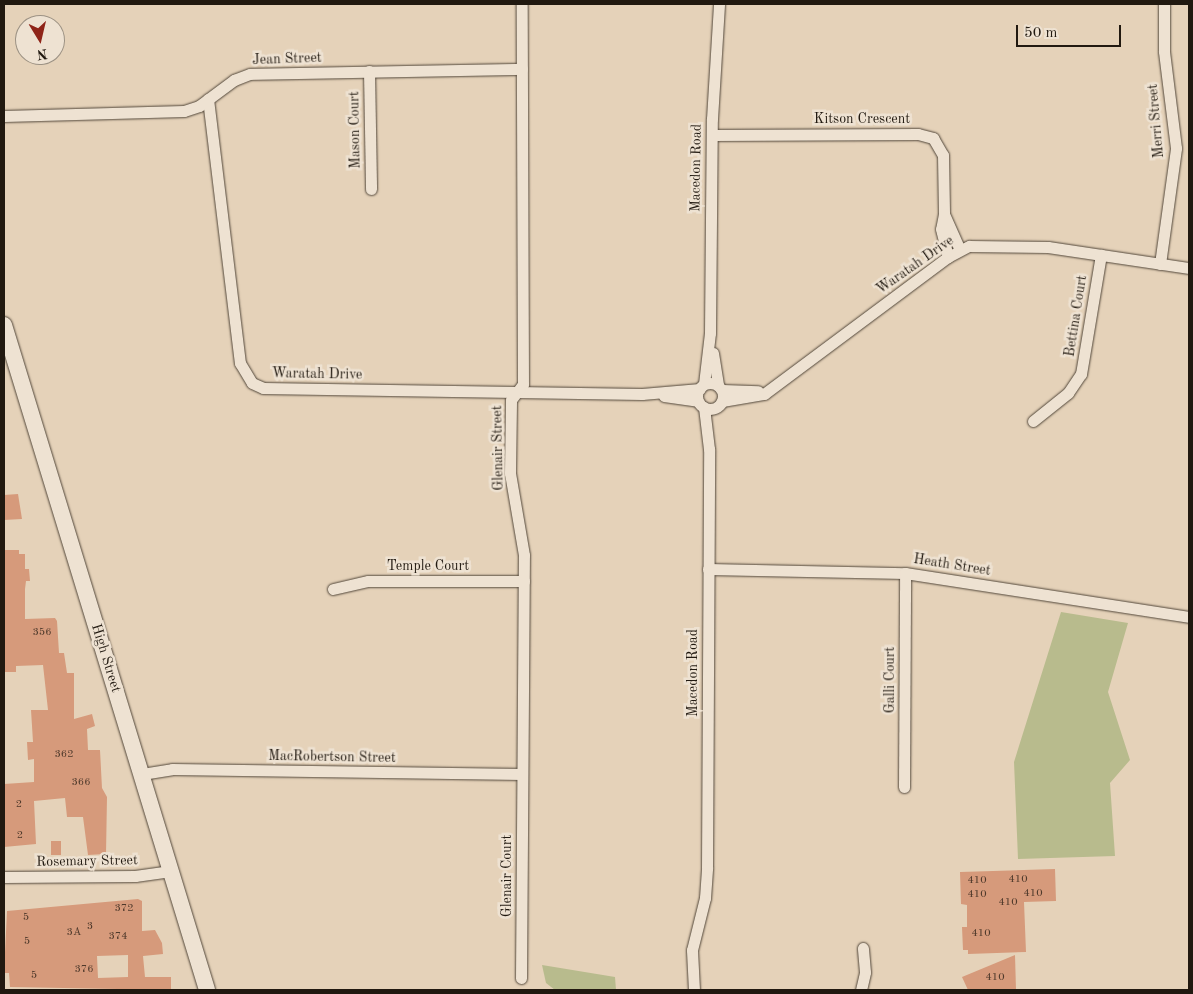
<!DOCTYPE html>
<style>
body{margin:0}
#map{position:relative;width:1193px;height:994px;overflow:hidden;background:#e5d2b9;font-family:"Old Standard TT",serif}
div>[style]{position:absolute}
.green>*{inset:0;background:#b8bb8d}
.building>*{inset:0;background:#d69a7b;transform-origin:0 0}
.roads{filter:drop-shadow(0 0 1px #52473a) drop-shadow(0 0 1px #52473a)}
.minor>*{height:11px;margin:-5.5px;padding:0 5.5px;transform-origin:5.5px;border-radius:5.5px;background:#eee2d2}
.minor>.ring{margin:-5.5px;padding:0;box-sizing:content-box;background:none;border:11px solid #eee2d2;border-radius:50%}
.secondary>*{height:16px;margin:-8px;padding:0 8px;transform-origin:8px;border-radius:8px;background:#eee2d2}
span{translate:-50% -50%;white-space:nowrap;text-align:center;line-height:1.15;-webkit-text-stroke:5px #eee2d2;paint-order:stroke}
.number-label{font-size:11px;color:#4e392b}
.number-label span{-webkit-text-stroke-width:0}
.street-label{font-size:14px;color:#211910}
.frame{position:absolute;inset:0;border:5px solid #211910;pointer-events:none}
.north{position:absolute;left:15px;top:15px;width:50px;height:50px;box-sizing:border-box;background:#eee2d2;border:1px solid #9c9284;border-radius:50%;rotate:171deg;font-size:14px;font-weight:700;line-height:20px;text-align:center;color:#211910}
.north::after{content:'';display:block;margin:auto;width:18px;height:22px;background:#8f2418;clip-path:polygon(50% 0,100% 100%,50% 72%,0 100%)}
.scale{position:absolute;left:1016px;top:25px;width:105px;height:22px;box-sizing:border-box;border:2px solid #211910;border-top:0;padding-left:6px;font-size:15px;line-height:18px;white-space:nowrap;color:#211910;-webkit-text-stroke:4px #eee2d2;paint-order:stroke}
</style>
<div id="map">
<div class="green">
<div style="clip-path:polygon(1061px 612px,1128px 623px,1108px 692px,1130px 760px,1110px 783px,1115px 856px,1018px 859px,1014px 762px)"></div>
<div style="clip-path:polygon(542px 965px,615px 977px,616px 990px,555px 990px,546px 983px)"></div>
</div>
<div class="building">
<div style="clip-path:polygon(18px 494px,22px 519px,4px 520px,4px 495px)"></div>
<div style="clip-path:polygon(4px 550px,19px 550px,19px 554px,25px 554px,25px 569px,29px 569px,30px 581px,26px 581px,25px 589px,25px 619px,55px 618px,57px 621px,59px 653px,64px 653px,67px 673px,74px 673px,74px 719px,92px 714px,95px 726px,87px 729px,88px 750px,100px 750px,102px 788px,107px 797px,106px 854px,88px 855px,83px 817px,67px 817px,65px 798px,34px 801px,36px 844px,4px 847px,4px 784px,34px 782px,34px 759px,28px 760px,27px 742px,33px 742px,31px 710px,48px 710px,43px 665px,16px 666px,16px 672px,4px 672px)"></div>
<div style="left:51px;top:841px;width:10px;height:14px"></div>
<div style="clip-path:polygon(1055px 869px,1056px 901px,1024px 902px,1026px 952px,968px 954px,968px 950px,963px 950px,962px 927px,967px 927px,967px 905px,961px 904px,960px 872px)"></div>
<div style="clip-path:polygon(evenodd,138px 899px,142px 901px,142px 931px,155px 930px,162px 943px,163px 954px,143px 956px,145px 977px,171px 977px,171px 990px,10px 987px,9px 973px,4px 973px,7px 911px,138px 899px,128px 955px,128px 977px,98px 978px,97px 956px,128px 955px)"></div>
<div style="clip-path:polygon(1015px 955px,1016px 990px,968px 990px,962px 977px)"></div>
</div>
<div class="roads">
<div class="minor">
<div style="left:369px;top:71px;width:118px;rotate:89deg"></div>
<div style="left:208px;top:99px;width:266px;rotate:83.1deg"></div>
<div style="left:240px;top:363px;width:23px;rotate:59deg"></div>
<div style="left:252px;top:383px;width:12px;rotate:24deg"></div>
<div style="left:263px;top:388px;width:253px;rotate:0.9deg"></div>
<div style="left:516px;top:392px;width:126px;rotate:0.9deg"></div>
<div style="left:642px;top:394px;width:58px;rotate:-4.9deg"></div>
<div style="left:4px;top:116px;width:180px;rotate:-1.6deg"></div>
<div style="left:184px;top:111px;width:16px;rotate:-18deg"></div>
<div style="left:199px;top:106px;width:44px;rotate:-36.6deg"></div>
<div style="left:234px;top:80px;width:17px;rotate:-21deg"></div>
<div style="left:250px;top:74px;width:272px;rotate:-1.1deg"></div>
<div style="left:712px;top:135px;width:206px;rotate:-0.3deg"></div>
<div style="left:918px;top:134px;width:16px;rotate:15deg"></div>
<div style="left:933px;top:138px;width:20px;rotate:60deg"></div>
<div style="left:943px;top:155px;width:59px;rotate:89deg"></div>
<div style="left:944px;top:214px;width:15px;rotate:101deg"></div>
<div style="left:941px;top:229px;width:29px;rotate:76deg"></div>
<div style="left:944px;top:214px;width:39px;rotate:66deg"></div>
<div style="left:1160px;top:264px;width:117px;rotate:-82.1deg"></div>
<div style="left:1176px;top:148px;width:98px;rotate:-97.1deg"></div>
<div style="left:1164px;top:51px;width:47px;rotate:-90deg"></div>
<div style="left:713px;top:353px;width:32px;rotate:81deg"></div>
<div class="ring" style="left:697px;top:383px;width:15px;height:15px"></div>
<div style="left:704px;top:384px;width:51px;rotate:-83.3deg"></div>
<div style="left:710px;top:333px;width:214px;rotate:-89.5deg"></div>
<div style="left:712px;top:119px;width:115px;rotate:-86.5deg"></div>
<div style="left:722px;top:390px;width:36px;rotate:2deg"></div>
<div style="left:664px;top:396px;width:34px;rotate:8deg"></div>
<div style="left:722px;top:401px;width:43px;rotate:-9.5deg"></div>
<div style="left:764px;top:394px;width:229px;rotate:-36.7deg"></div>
<div style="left:948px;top:257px;width:24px;rotate:-28deg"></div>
<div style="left:969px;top:246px;width:79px;rotate:0.7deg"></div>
<div style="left:1048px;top:247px;width:143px;rotate:8.5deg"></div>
<div style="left:1033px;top:421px;width:45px;rotate:-38.7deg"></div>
<div style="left:1068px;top:393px;width:23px;rotate:-56deg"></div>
<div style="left:1081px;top:374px;width:121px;rotate:-80.5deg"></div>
<div style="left:708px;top:569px;width:197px;rotate:1.2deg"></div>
<div style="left:905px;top:573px;width:287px;rotate:8.8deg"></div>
<div style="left:333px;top:589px;width:36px;rotate:-13deg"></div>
<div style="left:368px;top:581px;width:156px"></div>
<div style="left:142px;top:774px;width:30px;rotate:-9deg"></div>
<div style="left:172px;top:769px;width:350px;rotate:0.8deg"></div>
<div style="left:904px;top:787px;width:214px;rotate:-89.7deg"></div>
<div style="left:4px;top:877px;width:131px;rotate:-0.4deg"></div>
<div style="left:135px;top:876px;width:36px;rotate:-8deg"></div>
<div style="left:521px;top:978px;width:423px;rotate:-89.6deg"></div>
<div style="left:524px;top:555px;width:83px;rotate:-99.7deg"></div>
<div style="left:510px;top:473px;width:73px;rotate:-89.2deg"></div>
<div style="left:511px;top:400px;width:20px;rotate:-53deg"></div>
<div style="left:523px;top:384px;width:380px;rotate:-90.2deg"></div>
<div style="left:694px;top:990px;width:40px;rotate:-92.9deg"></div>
<div style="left:692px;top:950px;width:54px;rotate:-76deg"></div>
<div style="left:705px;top:898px;width:31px;rotate:-86deg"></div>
<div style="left:707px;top:867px;width:418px;rotate:-89.7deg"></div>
<div style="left:709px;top:449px;width:42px;rotate:-96.8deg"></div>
<div style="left:861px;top:990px;width:18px;rotate:-77deg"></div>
<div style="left:865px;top:972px;width:24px;rotate:-95deg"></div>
</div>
<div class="secondary">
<div style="left:4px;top:325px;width:695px;rotate:73.02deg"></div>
</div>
</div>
<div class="number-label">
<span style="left:42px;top:633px">356</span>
<span style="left:64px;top:755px">362</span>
<span style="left:81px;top:783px">366</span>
<span style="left:19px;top:805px">2</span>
<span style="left:20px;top:836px">2</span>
<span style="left:1018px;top:880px">410</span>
<span style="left:977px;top:881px">410</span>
<span style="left:1033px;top:894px">410</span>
<span style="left:977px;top:895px">410</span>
<span style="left:1008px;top:903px">410</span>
<span style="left:124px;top:909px">372</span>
<span style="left:26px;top:918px">5</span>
<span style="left:90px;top:927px">3</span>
<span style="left:74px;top:933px">3A</span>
<span style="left:981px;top:934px">410</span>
<span style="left:118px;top:937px">374</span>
<span style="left:27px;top:942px">5</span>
<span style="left:84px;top:970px">376</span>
<span style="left:34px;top:976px">5</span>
<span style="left:995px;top:978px">410</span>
</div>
<div class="street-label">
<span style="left:287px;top:59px;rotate:-2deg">Jean Street</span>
<span style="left:862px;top:119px">Kitson Crescent</span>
<span style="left:1156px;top:121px;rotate:-95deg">Merri Street</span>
<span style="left:355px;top:130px;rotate:-91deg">Mason Court</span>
<span style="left:696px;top:168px;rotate:-89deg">Macedon Road</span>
<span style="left:915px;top:265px;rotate:-35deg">Waratah Drive</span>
<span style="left:1076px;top:316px;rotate:-81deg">Bettina Court</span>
<span style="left:317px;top:374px;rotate:1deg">Waratah Drive</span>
<span style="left:498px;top:448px;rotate:-91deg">Glenair Street</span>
<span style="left:952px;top:565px;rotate:9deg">Heath Street</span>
<span style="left:428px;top:566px">Temple Court</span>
<span style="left:106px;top:658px;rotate:73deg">High Street</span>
<span style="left:693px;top:673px;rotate:-90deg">Macedon Road</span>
<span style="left:890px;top:680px;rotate:-90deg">Galli Court</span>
<span style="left:332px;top:757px;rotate:1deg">MacRobertson Street</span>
<span style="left:87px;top:861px;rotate:-1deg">Rosemary Street</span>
<span style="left:507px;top:876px;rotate:-90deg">Glenair Court</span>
</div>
<div class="frame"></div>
<div class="north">N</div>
<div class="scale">50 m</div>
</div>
